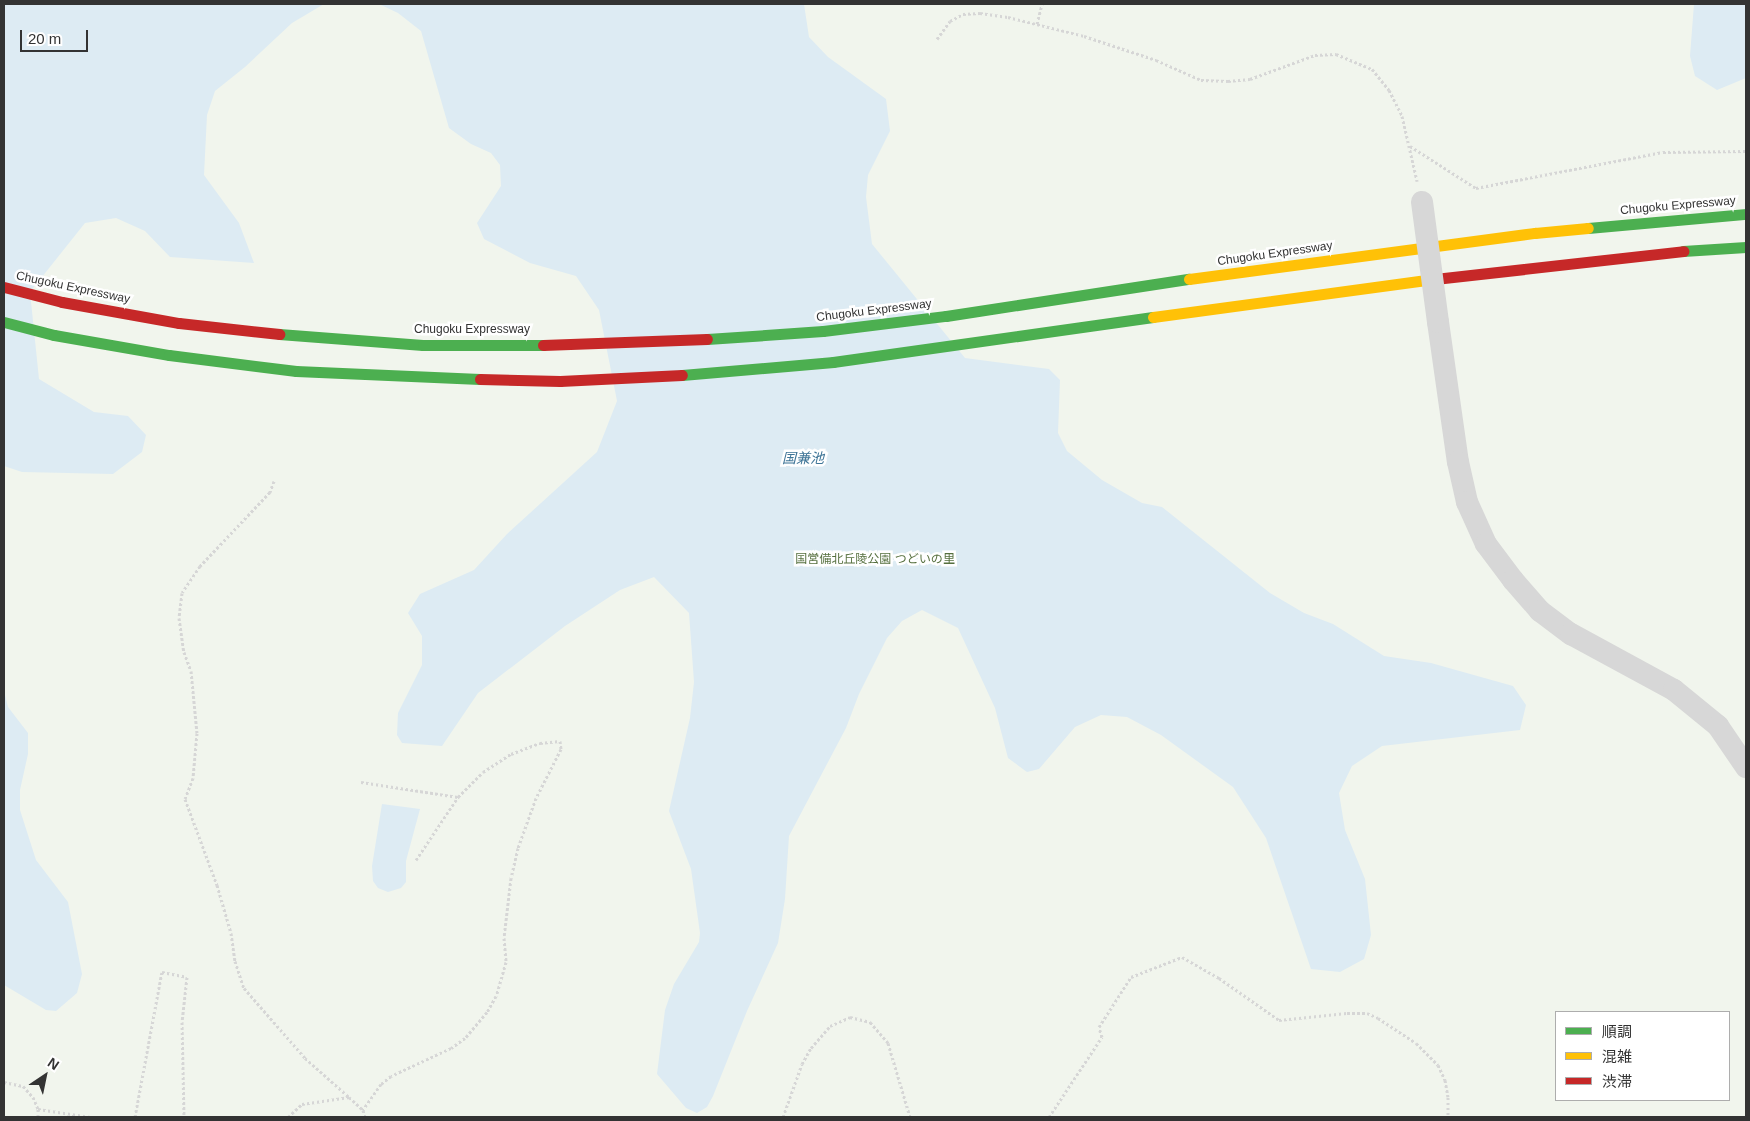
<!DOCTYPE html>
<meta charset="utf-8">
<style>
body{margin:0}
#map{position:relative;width:1750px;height:1121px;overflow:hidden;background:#fff;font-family:Helvetica,"Noto Sans JP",sans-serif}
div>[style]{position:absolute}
.green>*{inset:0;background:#f1f5ed}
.water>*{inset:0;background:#ddebf3}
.path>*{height:3px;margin-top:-1.5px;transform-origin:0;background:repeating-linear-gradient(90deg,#d6d6d6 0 2.5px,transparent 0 5px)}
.street>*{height:22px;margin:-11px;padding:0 11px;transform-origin:11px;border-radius:11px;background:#d7d7d7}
.fast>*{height:11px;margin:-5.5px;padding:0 5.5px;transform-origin:5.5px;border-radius:5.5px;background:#4caf50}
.slow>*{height:11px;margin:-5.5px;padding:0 5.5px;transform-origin:5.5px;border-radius:5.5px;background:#ffc107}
.jam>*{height:11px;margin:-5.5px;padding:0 5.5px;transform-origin:5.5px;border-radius:5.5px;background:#c62828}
.street-bridge>*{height:22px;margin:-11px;padding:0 11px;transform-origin:11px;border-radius:11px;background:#d7d7d7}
span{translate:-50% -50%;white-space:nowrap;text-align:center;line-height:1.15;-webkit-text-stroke:5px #fff;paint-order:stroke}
.street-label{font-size:12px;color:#333}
.park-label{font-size:12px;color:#56703f}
.water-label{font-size:14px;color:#3f7597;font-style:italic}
.frame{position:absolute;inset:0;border:5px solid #333;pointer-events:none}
.legend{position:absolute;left:1555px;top:1011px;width:175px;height:90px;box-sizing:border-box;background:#fff;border:1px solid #adadad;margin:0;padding:6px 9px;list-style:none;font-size:15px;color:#333}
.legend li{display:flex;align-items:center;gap:10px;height:25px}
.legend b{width:25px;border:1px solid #adadad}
.north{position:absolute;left:20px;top:1051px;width:50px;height:50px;-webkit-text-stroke:4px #fff;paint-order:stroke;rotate:34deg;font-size:14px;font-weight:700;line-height:20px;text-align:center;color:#333}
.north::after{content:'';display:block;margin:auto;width:18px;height:22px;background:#333;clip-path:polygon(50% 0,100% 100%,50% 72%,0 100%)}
.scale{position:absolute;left:20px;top:30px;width:68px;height:22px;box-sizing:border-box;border:2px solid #333;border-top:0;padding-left:6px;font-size:15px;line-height:18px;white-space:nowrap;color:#333;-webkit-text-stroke:4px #fff;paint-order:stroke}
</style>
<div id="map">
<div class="green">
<div style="clip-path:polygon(evenodd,4px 4px,1746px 4px,1746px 1117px,4px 1117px,4px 4px,1556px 1012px,1729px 1012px,1729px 1100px,1556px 1100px,1556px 1012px)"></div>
</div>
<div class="water">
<div style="clip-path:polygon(4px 4px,324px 4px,292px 23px,245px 67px,215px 91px,207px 115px,204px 175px,239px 223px,254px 263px,170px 257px,145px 231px,116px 218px,85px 223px,30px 292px,39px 379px,94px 412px,128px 416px,146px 435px,142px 452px,113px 474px,22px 472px,4px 466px)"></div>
<div style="clip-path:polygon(379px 4px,804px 4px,809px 37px,828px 57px,886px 99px,890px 131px,868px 175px,866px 197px,872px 244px,965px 358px,1049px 369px,1060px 380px,1058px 433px,1067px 451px,1102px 480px,1142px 503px,1162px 507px,1270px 593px,1304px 613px,1333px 624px,1384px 656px,1431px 663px,1513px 686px,1526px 705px,1520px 730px,1382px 746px,1352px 766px,1339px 793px,1345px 830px,1365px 879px,1371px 935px,1364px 959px,1340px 972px,1311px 969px,1266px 838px,1233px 787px,1161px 735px,1127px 717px,1101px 715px,1075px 727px,1039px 769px,1027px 772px,1008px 758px,995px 708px,958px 628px,922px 610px,902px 621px,887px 638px,859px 694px,846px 728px,789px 836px,785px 899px,778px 943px,747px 1011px,713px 1096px,707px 1107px,697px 1113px,686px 1108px,657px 1074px,665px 1010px,674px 984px,699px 942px,700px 933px,691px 869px,669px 811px,690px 718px,694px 682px,689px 613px,654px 577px,620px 590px,565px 626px,478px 693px,442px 746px,402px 743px,397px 735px,398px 713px,422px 665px,422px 636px,408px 613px,420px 594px,474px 570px,507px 534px,597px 452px,617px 401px,599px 310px,576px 276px,530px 263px,484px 239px,477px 223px,501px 186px,500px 165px,491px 153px,471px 144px,449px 128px,421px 31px,398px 13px)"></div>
<div style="clip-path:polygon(1694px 4px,1746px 4px,1746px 78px,1717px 90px,1695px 76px,1690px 56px)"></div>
<div style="clip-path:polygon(4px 691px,8px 707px,28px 733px,28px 754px,20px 790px,20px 810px,36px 860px,68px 902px,82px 974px,77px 993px,56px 1011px,46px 1010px,4px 985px)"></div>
<div style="clip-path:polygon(382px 804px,420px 809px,406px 861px,406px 882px,401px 888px,388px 892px,378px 888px,373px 881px,372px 866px)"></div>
</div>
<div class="path">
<div style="left:1037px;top:24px;width:21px;rotate:-76deg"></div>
<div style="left:937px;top:39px;width:22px;rotate:-54deg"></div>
<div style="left:950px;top:21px;width:15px;rotate:-28deg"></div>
<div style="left:963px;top:14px;width:17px;rotate:-3deg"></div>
<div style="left:980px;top:13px;width:28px;rotate:8deg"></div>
<div style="left:1008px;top:17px;width:78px;rotate:14deg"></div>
<div style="left:1084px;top:36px;width:76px;rotate:18.4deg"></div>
<div style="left:1156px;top:60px;width:49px;rotate:24deg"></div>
<div style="left:1201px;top:80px;width:27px;rotate:2deg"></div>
<div style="left:1228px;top:81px;width:22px;rotate:-5deg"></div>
<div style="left:1250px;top:79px;width:69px;rotate:-20.3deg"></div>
<div style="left:1315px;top:55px;width:21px;rotate:-3deg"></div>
<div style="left:1336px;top:54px;width:39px;rotate:23deg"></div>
<div style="left:1372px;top:69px;width:27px;rotate:51deg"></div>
<div style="left:1389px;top:90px;width:29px;rotate:63deg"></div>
<div style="left:1402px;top:116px;width:67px;rotate:77deg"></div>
<div style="left:1410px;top:146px;width:78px;rotate:32.5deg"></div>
<div style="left:1476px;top:188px;width:190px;rotate:-10.9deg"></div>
<div style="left:1663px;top:152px;width:83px;rotate:-0.7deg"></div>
<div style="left:274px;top:481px;width:12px;rotate:110deg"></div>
<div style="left:270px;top:492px;width:102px;rotate:133.4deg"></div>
<div style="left:200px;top:566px;width:32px;rotate:124deg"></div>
<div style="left:182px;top:593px;width:25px;rotate:97deg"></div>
<div style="left:179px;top:618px;width:34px;rotate:82deg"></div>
<div style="left:184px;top:652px;width:20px;rotate:70deg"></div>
<div style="left:191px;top:671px;width:62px;rotate:84.5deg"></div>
<div style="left:197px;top:733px;width:45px;rotate:95.1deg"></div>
<div style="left:193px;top:778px;width:22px;rotate:111deg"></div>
<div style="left:185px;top:799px;width:92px;rotate:69.6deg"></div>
<div style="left:217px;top:885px;width:50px;rotate:73.7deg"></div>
<div style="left:231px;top:933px;width:28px;rotate:82deg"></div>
<div style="left:235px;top:961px;width:28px;rotate:72deg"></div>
<div style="left:244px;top:988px;width:93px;rotate:48.9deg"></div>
<div style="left:305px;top:1058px;width:59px;rotate:41.6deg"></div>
<div style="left:361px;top:782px;width:98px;rotate:8.8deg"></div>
<div style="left:458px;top:797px;width:35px;rotate:-45deg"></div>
<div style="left:483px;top:772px;width:33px;rotate:-33deg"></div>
<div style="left:511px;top:754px;width:31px;rotate:-21deg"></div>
<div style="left:540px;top:743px;width:20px;rotate:-6deg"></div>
<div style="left:560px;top:741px;width:8px;rotate:83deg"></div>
<div style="left:561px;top:749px;width:55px;rotate:117deg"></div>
<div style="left:536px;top:798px;width:53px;rotate:109.8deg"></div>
<div style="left:518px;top:848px;width:31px;rotate:103deg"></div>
<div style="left:511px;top:878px;width:60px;rotate:96.7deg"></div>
<div style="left:504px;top:938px;width:24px;rotate:85deg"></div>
<div style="left:506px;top:962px;width:35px;rotate:106deg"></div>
<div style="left:496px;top:996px;width:18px;rotate:119deg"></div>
<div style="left:487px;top:1012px;width:34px;rotate:130deg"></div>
<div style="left:465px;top:1038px;width:17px;rotate:144deg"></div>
<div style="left:451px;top:1048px;width:66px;rotate:155deg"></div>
<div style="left:391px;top:1076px;width:13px;rotate:141deg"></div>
<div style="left:381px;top:1084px;width:32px;rotate:125deg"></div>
<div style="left:363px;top:1110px;width:7px;rotate:74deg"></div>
<div style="left:416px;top:860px;width:76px;rotate:-56.3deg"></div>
<div style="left:4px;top:1082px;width:19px;rotate:12deg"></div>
<div style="left:23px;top:1086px;width:15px;rotate:48deg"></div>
<div style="left:33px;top:1097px;width:13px;rotate:67deg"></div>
<div style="left:38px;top:1109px;width:8px;rotate:90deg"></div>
<div style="left:38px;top:1109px;width:53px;rotate:8.7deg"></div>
<div style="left:135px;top:1117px;width:147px;rotate:-79.5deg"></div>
<div style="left:162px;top:972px;width:25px;rotate:11deg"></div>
<div style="left:187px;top:977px;width:45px;rotate:96.3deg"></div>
<div style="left:182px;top:1022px;width:95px;rotate:88.8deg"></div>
<div style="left:288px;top:1117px;width:19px;rotate:-43deg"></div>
<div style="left:302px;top:1104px;width:48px;rotate:-8.5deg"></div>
<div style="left:349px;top:1097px;width:19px;rotate:43deg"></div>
<div style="left:783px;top:1117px;width:56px;rotate:-70.3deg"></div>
<div style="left:802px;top:1064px;width:18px;rotate:-61deg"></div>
<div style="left:811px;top:1048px;width:29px;rotate:-49deg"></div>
<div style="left:830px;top:1026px;width:22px;rotate:-24deg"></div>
<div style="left:850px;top:1017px;width:21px;rotate:14deg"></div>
<div style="left:870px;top:1022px;width:28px;rotate:49deg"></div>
<div style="left:888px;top:1043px;width:77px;rotate:73.4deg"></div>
<div style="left:1049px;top:1117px;width:96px;rotate:-56.5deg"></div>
<div style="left:1102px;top:1037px;width:10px;rotate:-107deg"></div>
<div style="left:1099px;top:1027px;width:59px;rotate:-57.4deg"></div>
<div style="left:1131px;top:977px;width:55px;rotate:-21.4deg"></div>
<div style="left:1182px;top:957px;width:43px;rotate:29.6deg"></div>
<div style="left:1219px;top:978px;width:73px;rotate:35deg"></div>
<div style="left:1279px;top:1020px;width:68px;rotate:-5.9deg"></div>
<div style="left:1347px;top:1013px;width:20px"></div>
<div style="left:1367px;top:1013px;width:12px;rotate:24deg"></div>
<div style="left:1378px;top:1018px;width:45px;rotate:33.3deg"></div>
<div style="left:1416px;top:1043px;width:31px;rotate:45deg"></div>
<div style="left:1438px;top:1065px;width:17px;rotate:65deg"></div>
<div style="left:1445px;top:1080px;width:17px;rotate:80deg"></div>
<div style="left:1448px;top:1097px;width:20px;rotate:90deg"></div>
</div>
<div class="street">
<div style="left:1438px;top:322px;width:141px;rotate:81.9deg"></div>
<div style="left:1458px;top:462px;width:41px;rotate:77.3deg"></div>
<div style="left:1467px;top:502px;width:46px;rotate:65.7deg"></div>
<div style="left:1486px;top:544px;width:45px;rotate:53.1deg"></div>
<div style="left:1513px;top:580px;width:41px;rotate:48.9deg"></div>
<div style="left:1540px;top:611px;width:39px;rotate:37deg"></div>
<div style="left:1571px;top:634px;width:117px;rotate:28.5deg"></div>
<div style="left:1674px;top:690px;width:57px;rotate:39.3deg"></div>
<div style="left:1718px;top:726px;width:50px;rotate:55.7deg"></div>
</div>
<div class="fast">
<div style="left:1588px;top:228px;width:159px;rotate:-5.1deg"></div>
<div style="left:1683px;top:251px;width:63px;rotate:-3.6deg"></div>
<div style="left:4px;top:322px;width:52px;rotate:14.6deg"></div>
<div style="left:54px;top:335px;width:117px;rotate:9.9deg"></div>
<div style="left:169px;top:355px;width:128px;rotate:7.2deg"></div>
<div style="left:296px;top:371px;width:184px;rotate:2.5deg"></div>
<div style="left:279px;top:334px;width:144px;rotate:4.4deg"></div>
<div style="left:423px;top:345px;width:120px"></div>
<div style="left:707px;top:339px;width:116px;rotate:-3.9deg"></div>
<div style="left:823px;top:331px;width:124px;rotate:-7deg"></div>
<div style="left:946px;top:316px;width:246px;rotate:-8.7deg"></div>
<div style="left:682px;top:375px;width:152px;rotate:-4.9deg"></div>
<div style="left:833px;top:362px;width:323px;rotate:-8deg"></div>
</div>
<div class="slow">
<div style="left:1189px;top:279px;width:349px;rotate:-7.6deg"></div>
<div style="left:1535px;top:233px;width:53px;rotate:-5.4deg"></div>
<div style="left:1153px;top:317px;width:285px;rotate:-7.7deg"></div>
</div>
<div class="jam">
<div style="left:1435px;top:279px;width:250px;rotate:-6.4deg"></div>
<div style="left:4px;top:287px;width:60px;rotate:14.5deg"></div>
<div style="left:62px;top:302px;width:119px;rotate:10.2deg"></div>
<div style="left:179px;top:323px;width:101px;rotate:6.3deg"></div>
<div style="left:543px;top:345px;width:164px;rotate:-2.1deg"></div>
<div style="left:480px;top:379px;width:80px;rotate:1.4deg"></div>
<div style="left:560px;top:381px;width:122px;rotate:-2.8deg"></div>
</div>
<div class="street-bridge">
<div style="left:1422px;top:202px;width:121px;rotate:82.4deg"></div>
</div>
<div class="street-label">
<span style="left:1678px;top:206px;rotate:-5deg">Chugoku Expressway</span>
<span style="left:1275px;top:254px;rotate:-8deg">Chugoku Expressway</span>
<span style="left:73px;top:288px;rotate:12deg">Chugoku Expressway</span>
<span style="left:874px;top:311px;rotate:-7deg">Chugoku Expressway</span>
<span style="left:472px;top:330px">Chugoku Expressway</span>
</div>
<div class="park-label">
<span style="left:875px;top:560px">国営備北丘陵公園 つどいの里</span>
</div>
<div class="water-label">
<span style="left:803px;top:458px">国兼池</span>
</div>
<div class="frame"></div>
<ul class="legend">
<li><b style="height:6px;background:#4caf50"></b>順調</li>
<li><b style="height:6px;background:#ffc107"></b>混雑</li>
<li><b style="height:6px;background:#c62828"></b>渋滞</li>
</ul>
<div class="north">N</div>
<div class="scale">20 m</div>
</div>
